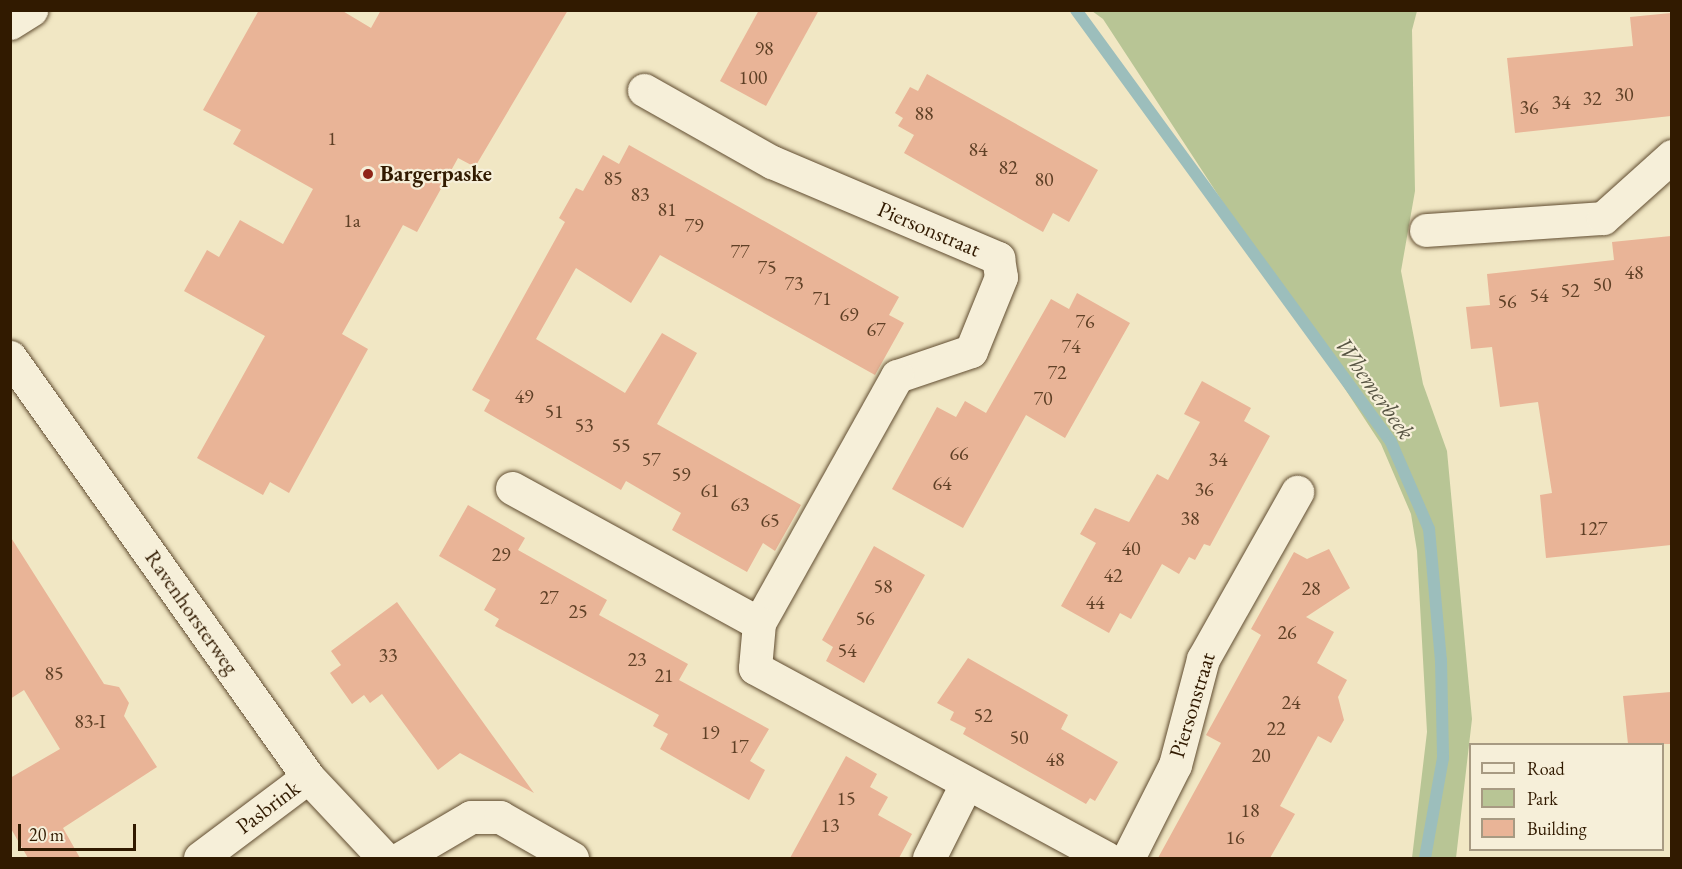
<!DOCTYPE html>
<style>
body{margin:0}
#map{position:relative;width:1682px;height:869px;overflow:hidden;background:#f1e7c4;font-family:"EB Garamond",serif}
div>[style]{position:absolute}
.green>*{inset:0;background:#b8c595}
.stream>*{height:12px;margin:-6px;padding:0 6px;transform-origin:6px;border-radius:6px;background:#9cbebc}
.building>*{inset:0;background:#e9b497}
.roads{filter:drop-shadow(0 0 2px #614d31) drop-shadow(0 0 2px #614d31)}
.minor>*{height:33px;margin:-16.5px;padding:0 16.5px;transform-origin:16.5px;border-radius:16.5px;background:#f6efd9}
.tertiary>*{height:33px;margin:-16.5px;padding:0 16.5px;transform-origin:16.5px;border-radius:16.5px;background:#f6efd9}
.dots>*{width:16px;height:16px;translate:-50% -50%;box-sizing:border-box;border:3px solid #f6efd9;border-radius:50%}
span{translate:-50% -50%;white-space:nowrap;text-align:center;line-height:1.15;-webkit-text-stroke:4.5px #f6efd9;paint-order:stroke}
.number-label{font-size:20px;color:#5f4026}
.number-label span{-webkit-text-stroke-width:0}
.poi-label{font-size:22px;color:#311a00;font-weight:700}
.left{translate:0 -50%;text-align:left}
.street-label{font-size:22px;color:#311a00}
.water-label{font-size:24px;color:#565342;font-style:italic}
.frame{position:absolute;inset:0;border:12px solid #311a00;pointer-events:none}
.legend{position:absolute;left:1469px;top:743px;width:195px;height:108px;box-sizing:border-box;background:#f6efd9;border:2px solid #a79a82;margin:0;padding:8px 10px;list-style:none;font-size:18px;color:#311a00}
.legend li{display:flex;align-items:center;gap:12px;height:30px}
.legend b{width:30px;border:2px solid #a79a82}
.scale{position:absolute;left:18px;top:824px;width:118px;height:27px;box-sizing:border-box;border:3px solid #311a00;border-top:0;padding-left:8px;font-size:18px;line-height:21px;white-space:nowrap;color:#311a00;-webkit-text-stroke:4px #f6efd9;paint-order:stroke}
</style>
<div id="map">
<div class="green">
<div style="clip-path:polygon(1092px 11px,1417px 11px,1412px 30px,1415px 191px,1401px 271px,1423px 384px,1447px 451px,1472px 719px,1456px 858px,1412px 858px,1427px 732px,1417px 551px,1411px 514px,1381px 444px,1103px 19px)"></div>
</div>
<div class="stream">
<div style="left:1076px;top:10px;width:535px;rotate:53.9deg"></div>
<div style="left:1391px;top:442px;width:95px;rotate:66.4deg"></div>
<div style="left:1429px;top:529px;width:132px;rotate:84.8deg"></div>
<div style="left:1441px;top:660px;width:98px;rotate:88.8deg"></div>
<div style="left:1443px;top:758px;width:102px;rotate:100.2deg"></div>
</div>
<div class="building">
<div style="clip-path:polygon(259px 10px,341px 10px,371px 28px,381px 10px,568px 10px,475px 167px,458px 158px,417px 232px,403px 225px,342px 334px,368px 349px,289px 493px,270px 482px,263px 495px,197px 458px,265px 336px,184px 291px,207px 250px,219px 257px,240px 220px,283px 244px,313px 189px,233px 144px,241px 130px,203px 110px)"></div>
<div style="clip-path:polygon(759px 10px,819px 10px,766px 106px,720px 81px)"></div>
<div style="clip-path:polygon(1671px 13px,1671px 116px,1515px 133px,1507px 58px,1633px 46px,1630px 17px)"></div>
<div style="clip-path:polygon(927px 74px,1098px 170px,1069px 222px,1053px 213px,1043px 232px,904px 153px,914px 135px,898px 126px,903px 118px,895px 113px,910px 87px,918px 91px)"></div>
<div style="clip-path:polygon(629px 145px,899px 297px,889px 315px,904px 323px,875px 375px,660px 255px,631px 303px,576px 268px,536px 339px,625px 393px,662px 333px,697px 353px,657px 424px,801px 505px,775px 551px,763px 543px,747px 572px,672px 530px,681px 513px,626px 481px,621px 490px,484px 411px,490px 400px,472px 390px,565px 222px,559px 218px,576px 188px,583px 191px,603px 155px,619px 164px)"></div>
<div style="clip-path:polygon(1671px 236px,1671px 545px,1546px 558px,1540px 495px,1552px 493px,1538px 402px,1500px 407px,1492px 347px,1471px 349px,1466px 307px,1490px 305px,1487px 274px,1614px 260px,1612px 242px)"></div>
<div style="clip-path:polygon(1077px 293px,1130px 323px,1065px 438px,1026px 415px,963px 528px,892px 489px,937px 407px,956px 417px,965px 401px,986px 413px,1051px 299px,1069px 309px)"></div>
<div style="clip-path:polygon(1202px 381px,1251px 408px,1244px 421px,1270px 436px,1210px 546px,1204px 544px,1195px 560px,1189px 557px,1179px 574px,1162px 564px,1131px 619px,1120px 613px,1109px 633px,1061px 606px,1096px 543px,1080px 534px,1095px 508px,1129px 522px,1157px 474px,1168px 480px,1200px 422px,1184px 414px)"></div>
<div style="clip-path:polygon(468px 505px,525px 538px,518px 550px,607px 600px,599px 615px,688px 664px,679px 680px,769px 729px,750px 761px,765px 770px,749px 800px,660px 749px,668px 734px,653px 726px,659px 715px,495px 626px,499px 619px,484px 610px,496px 589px,439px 556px)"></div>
<div style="clip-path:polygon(10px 536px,104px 684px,119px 687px,129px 703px,124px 716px,157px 767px,63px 828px,80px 858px,28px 858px,10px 827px,10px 778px,60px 749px,24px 690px,10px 699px)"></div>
<div style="clip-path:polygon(874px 546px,925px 575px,864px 683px,826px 661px,833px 647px,822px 640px)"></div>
<div style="clip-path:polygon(1329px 549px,1350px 588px,1306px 617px,1334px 632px,1317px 663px,1347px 680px,1338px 697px,1344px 720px,1331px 743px,1318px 736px,1280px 806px,1295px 814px,1270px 858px,1158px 858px,1221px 743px,1206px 735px,1261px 635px,1251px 629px,1294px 552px,1307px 559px)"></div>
<div style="clip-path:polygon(397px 602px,467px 700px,534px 793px,460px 753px,438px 770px,382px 694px,370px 703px,364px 695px,352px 704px,330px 673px,341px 665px,331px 651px)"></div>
<div style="clip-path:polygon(968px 658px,1068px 715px,1061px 729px,1118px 762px,1095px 801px,1090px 798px,1086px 804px,963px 734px,966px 728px,950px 720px,954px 712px,937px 703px)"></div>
<div style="clip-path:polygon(1671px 692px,1671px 744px,1628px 744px,1623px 696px)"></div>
<div style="clip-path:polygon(846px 756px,877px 774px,870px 787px,888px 797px,878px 815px,912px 834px,899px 858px,790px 858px)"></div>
</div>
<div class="roads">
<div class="minor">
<div style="left:644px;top:90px;width:147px;rotate:29.4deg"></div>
<div style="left:772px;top:162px;width:246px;rotate:23deg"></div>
<div style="left:998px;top:258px;width:19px;rotate:81deg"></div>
<div style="left:1001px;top:277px;width:80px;rotate:112.1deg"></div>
<div style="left:971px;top:351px;width:78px;rotate:161.3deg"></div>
<div style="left:897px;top:376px;width:283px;rotate:119.2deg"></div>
<div style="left:1426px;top:230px;width:177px;rotate:-3.9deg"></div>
<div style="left:1603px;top:218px;width:93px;rotate:-41.9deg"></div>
<div style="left:10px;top:357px;width:515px;rotate:54.64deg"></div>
<div style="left:308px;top:777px;width:111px;rotate:46.8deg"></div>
<div style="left:512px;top:488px;width:281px;rotate:28.7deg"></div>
<div style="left:759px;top:623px;width:45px;rotate:95.1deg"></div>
<div style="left:755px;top:668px;width:399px;rotate:28.4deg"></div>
<div style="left:200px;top:858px;width:135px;rotate:-36.9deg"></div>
<div style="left:401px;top:858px;width:81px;rotate:-30.4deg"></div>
<div style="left:471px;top:817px;width:29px"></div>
<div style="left:500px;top:817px;width:83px;rotate:29.7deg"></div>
<div style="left:929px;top:858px;width:83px;rotate:-63.4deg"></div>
<div style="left:1128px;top:858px;width:104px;rotate:-63.2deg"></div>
<div style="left:1175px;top:765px;width:110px;rotate:-75.2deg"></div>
<div style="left:1203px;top:659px;width:192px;rotate:-60.6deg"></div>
</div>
<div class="tertiary">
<div style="left:10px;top:23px;width:25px;rotate:-32deg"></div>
</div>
</div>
<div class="dots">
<div style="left:368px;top:174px;background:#8f2418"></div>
</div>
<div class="number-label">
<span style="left:764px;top:48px">98</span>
<span style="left:753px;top:77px">100</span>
<span style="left:1624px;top:94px">30</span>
<span style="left:1592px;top:98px">32</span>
<span style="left:1561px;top:102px">34</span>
<span style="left:1529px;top:107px">36</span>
<span style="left:924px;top:113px">88</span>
<span style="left:332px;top:138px">1</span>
<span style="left:978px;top:149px">84</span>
<span style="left:1008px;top:167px">82</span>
<span style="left:613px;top:178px">85</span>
<span style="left:1044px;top:179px">80</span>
<span style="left:640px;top:194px">83</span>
<span style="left:667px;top:209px">81</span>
<span style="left:352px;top:220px">1a</span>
<span style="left:694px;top:225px">79</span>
<span style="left:740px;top:251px">77</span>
<span style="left:767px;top:267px">75</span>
<span style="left:1634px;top:272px">48</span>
<span style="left:794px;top:283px">73</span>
<span style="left:1602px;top:284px">50</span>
<span style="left:1570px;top:290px">52</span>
<span style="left:1539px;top:295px">54</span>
<span style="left:822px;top:298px">71</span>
<span style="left:1507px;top:301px">56</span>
<span style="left:849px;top:314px">69</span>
<span style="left:1085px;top:321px">76</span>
<span style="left:876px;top:329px">67</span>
<span style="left:1071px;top:346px">74</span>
<span style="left:1057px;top:372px">72</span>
<span style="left:524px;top:396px">49</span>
<span style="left:1043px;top:398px">70</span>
<span style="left:554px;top:411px">51</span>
<span style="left:584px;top:425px">53</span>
<span style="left:621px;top:445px">55</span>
<span style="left:959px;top:453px">66</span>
<span style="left:651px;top:459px">57</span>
<span style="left:1218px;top:459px">34</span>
<span style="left:681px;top:474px">59</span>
<span style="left:942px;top:483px">64</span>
<span style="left:1204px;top:489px">36</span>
<span style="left:710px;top:490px">61</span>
<span style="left:740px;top:504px">63</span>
<span style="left:1190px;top:518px">38</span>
<span style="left:770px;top:520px">65</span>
<span style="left:1593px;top:528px">127</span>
<span style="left:1131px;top:548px">40</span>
<span style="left:501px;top:554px">29</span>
<span style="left:1113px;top:575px">42</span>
<span style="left:883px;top:586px">58</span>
<span style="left:1311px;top:588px">28</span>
<span style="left:549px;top:597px">27</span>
<span style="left:1095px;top:602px">44</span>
<span style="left:578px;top:611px">25</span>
<span style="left:865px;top:618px">56</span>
<span style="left:1287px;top:632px">26</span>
<span style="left:847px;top:650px">54</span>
<span style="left:388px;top:655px">33</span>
<span style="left:637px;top:659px">23</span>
<span style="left:54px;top:673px">85</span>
<span style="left:664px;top:675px">21</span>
<span style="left:1291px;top:702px">24</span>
<span style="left:983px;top:715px">52</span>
<span style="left:90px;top:721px">83-I</span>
<span style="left:1276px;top:728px">22</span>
<span style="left:710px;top:732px">19</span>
<span style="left:1019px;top:737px">50</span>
<span style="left:739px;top:746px">17</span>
<span style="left:1261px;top:755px">20</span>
<span style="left:1055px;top:759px">48</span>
<span style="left:846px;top:798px">15</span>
<span style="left:1250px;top:810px">18</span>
<span style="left:830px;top:825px">13</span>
<span style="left:1235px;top:837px">16</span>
</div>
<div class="poi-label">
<span class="left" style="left:380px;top:174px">Bargerpaske</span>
</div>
<div class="street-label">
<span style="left:929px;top:229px;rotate:23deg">Piersonstraat</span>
<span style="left:192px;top:612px;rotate:55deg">Ravenhorsterweg</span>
<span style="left:1192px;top:705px;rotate:-73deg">Piersonstraat</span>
<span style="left:268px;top:807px;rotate:-37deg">Pasbrink</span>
</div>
<div class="water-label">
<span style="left:1375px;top:388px;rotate:55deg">Whemerbeek</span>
</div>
<div class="frame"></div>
<ul class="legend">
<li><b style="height:8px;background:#f6efd9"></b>Road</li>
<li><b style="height:16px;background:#b8c595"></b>Park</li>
<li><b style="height:16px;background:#e9b497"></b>Building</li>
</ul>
<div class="scale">20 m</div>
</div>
